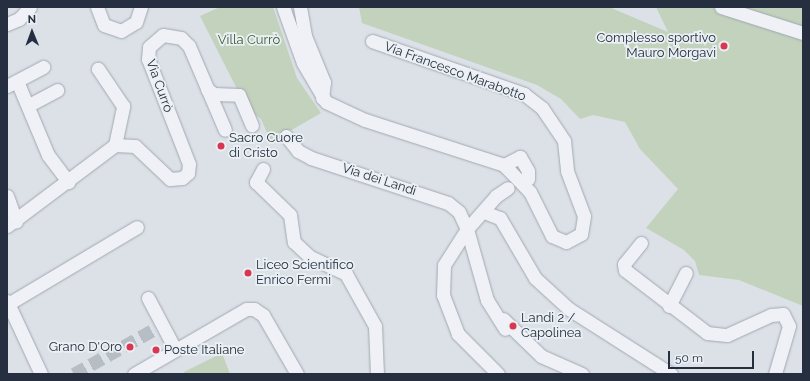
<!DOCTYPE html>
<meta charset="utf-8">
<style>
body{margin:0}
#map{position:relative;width:810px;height:381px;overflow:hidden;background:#dce1e7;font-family:Raleway,sans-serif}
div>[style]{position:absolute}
.green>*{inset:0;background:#c2d2bc}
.minor-tunnel>*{height:13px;margin-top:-6.5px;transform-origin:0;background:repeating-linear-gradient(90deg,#b7bdc5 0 13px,transparent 0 19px)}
.roads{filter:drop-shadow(0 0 1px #a1a8b1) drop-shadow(0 0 1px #a1a8b1)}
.minor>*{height:13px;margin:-6.5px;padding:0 6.5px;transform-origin:6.5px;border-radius:6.5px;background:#eff1f6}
.dots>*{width:11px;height:11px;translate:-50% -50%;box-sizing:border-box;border:2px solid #ebf0f5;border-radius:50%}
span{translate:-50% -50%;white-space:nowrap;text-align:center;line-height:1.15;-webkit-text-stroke:3.5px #ebf0f5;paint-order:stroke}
.poi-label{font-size:13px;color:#252f3f}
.right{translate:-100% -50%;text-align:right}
.left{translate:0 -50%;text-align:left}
.park-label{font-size:13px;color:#3a5b31}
.street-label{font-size:13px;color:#252f3f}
.frame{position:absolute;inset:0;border:8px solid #252f3f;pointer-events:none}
.north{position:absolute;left:12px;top:12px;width:40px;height:40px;-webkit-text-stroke:3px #ebf0f5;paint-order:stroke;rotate:359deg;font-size:11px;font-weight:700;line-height:16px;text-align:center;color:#252f3f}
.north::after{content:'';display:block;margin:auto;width:14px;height:18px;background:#252f3f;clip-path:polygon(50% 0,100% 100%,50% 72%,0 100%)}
.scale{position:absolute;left:668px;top:351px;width:86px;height:18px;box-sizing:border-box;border:2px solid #252f3f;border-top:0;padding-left:5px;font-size:12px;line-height:14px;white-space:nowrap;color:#252f3f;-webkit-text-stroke:3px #ebf0f5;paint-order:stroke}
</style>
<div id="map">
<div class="green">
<div style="clip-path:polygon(220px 7px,273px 7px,297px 78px,321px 113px,271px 142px,261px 119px,251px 112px,237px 89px,200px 16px)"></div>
<div style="clip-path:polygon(359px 7px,609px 7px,668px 32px,656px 7px,803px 7px,803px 306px,739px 280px,699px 275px,695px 261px,684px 250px,646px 228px,678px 189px,640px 149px,625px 122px,593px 115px,580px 119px,561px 99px,537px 85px,362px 23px)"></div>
<div style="clip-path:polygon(222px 353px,230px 374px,185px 374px,184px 372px)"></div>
</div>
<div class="minor-tunnel">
<div style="left:74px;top:374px;width:93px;rotate:-29.1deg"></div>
</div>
<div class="roads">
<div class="minor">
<div style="left:97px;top:7px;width:19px;rotate:69deg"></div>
<div style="left:104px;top:25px;width:18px;rotate:19deg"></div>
<div style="left:121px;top:31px;width:17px;rotate:-31deg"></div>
<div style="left:136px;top:22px;width:16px;rotate:-72deg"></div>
<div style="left:283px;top:7px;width:59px;rotate:70.3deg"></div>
<div style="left:303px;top:63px;width:45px;rotate:59.5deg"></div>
<div style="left:326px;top:102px;width:43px;rotate:24.8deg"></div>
<div style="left:365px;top:120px;width:146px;rotate:17.9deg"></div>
<div style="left:504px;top:165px;width:18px;rotate:-27deg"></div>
<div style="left:520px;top:157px;width:16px;rotate:60deg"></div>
<div style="left:528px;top:171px;width:8px;rotate:90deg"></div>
<div style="left:300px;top:7px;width:29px;rotate:80deg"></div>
<div style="left:305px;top:36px;width:50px;rotate:67.6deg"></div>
<div style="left:324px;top:82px;width:16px;rotate:97deg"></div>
<div style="left:721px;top:7px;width:86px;rotate:17.6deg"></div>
<div style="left:7px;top:24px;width:13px;rotate:-23deg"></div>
<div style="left:19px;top:19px;width:16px;rotate:-47deg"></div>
<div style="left:372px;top:41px;width:161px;rotate:19.2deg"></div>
<div style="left:524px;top:94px;width:23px;rotate:38deg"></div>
<div style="left:542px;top:108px;width:40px;rotate:56deg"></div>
<div style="left:564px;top:141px;width:30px;rotate:84deg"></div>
<div style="left:567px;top:171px;width:48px;rotate:69.3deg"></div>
<div style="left:584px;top:216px;width:18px;rotate:99deg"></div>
<div style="left:581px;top:234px;width:17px;rotate:152deg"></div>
<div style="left:566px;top:242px;width:15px;rotate:-157deg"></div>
<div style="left:552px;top:236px;width:49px;rotate:-116.6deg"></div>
<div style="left:530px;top:192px;width:37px;rotate:-134deg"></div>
<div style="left:17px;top:81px;width:80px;rotate:67.3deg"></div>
<div style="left:48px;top:155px;width:34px;rotate:53deg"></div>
<div style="left:7px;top:86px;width:41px;rotate:-27.8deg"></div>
<div style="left:207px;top:89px;width:9px;rotate:36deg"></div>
<div style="left:214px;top:94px;width:25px;rotate:2deg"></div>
<div style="left:239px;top:95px;width:33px;rotate:67deg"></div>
<div style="left:29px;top:105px;width:32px;rotate:-28deg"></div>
<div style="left:286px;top:136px;width:19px;rotate:51deg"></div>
<div style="left:298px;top:151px;width:15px;rotate:28deg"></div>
<div style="left:311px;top:158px;width:144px;rotate:18.2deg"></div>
<div style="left:448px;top:203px;width:14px;rotate:39deg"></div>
<div style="left:459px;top:212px;width:19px;rotate:65deg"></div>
<div style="left:115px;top:145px;width:20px;rotate:3deg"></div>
<div style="left:135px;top:146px;width:48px;rotate:43.3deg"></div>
<div style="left:170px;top:179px;width:12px;rotate:-5deg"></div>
<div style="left:182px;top:178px;width:8px;rotate:-40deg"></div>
<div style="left:188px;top:173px;width:9px;rotate:-84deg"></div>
<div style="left:189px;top:164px;width:113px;rotate:-111.3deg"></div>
<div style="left:148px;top:59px;width:12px;rotate:-85deg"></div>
<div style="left:149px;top:47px;width:18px;rotate:-41deg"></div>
<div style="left:163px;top:35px;width:18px;rotate:9deg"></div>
<div style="left:181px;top:38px;width:11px;rotate:45deg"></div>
<div style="left:189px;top:46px;width:91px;rotate:66.8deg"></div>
<div style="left:263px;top:169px;width:15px;rotate:118deg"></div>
<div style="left:256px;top:182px;width:47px;rotate:44.1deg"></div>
<div style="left:290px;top:215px;width:27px;rotate:82deg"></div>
<div style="left:294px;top:242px;width:22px;rotate:43deg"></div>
<div style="left:310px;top:257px;width:40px;rotate:25deg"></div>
<div style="left:346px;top:274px;width:60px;rotate:60.9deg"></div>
<div style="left:375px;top:326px;width:48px;rotate:87.6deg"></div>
<div style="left:7px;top:196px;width:27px;rotate:70deg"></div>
<div style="left:484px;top:212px;width:17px;rotate:21deg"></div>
<div style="left:500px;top:218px;width:69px;rotate:59.7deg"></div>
<div style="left:535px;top:278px;width:46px;rotate:42.4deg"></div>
<div style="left:569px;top:309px;width:121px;rotate:32.5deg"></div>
<div style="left:7px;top:226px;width:135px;rotate:-36.9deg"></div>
<div style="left:115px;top:145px;width:40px;rotate:-78deg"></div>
<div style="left:123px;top:106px;width:45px;rotate:-124deg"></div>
<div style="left:467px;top:229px;width:44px;rotate:-48.7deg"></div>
<div style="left:496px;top:196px;width:14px;rotate:-34deg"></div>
<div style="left:641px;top:243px;width:27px;rotate:129deg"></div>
<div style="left:624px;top:264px;width:6px;rotate:81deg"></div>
<div style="left:625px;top:270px;width:103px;rotate:37.5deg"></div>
<div style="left:707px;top:333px;width:20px;rotate:6deg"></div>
<div style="left:727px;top:335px;width:48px;rotate:-24.4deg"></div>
<div style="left:771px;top:315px;width:12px;rotate:-5deg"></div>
<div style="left:783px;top:314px;width:13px;rotate:63deg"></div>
<div style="left:789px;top:326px;width:50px;rotate:106.3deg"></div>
<div style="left:148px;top:298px;width:58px;rotate:62.1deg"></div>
<div style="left:7px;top:301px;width:81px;rotate:65deg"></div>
<div style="left:8px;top:304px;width:150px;rotate:-30.8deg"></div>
<div style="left:669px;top:306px;width:37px;rotate:-63deg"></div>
<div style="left:503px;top:319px;width:53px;rotate:44.2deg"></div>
<div style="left:541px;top:356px;width:45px;rotate:23.7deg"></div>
<div style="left:134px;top:374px;width:129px;rotate:-30.1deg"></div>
<div style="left:246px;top:309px;width:8px"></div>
<div style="left:254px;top:309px;width:11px;rotate:34deg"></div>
<div style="left:263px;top:315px;width:68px;rotate:60deg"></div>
<div style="left:498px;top:374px;width:57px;rotate:-135deg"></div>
<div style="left:458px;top:334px;width:42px;rotate:-111deg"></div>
<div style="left:443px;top:295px;width:30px;rotate:-88deg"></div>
<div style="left:444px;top:265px;width:43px;rotate:-57.4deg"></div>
<div style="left:467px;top:229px;width:74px;rotate:74.3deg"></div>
<div style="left:487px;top:300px;width:34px;rotate:58deg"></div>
</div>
</div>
<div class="dots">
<div style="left:724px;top:46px;background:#d83651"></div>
<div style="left:221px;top:146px;background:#d83651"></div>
<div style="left:248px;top:273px;background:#d83651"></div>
<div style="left:513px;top:326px;background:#d83651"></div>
<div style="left:130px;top:347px;background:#d83651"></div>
<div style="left:156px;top:350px;background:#d83651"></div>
</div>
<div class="poi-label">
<span class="right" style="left:716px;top:46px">Complesso sportivo<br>Mauro Morgavi</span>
<span class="left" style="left:229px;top:146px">Sacro Cuore<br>di Cristo</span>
<span class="left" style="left:256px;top:273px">Liceo Scientifico<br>Enrico Fermi</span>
<span class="left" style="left:521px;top:326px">Landi 2 /<br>Capolinea</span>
<span class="right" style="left:122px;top:347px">Grano D'Oro</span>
<span class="left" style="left:164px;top:350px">Poste Italiane</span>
</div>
<div class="park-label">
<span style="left:249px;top:40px">Villa Currò</span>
</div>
<div class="street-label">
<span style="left:455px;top:72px;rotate:20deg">Via Francesco Marabotto</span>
<span style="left:159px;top:86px;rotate:70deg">Via Currò</span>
<span style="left:379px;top:180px;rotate:18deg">Via dei Landi</span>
</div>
<div class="frame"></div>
<div class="north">N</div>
<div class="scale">50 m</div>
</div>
